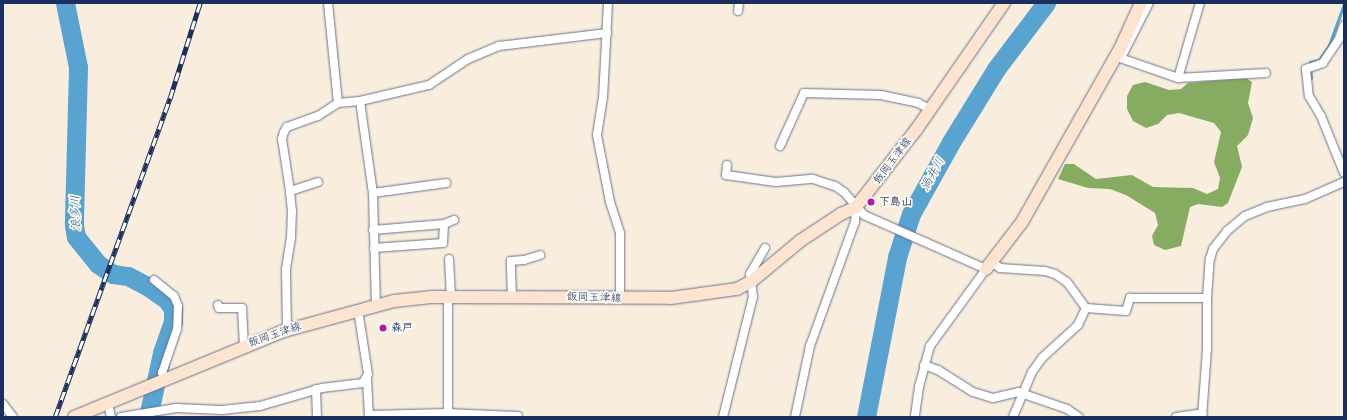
<!DOCTYPE html>
<meta charset="utf-8">
<style>
body{margin:0}
#map{position:relative;width:1347px;height:420px;overflow:hidden;background:#f9eede;font-family:"Architects Daughter","Klee One",sans-serif}
div>[style]{position:absolute}
.forest>*{inset:0;background:#86ac62}
.stream>*{height:3px;margin:-1.5px;padding:0 1.5px;transform-origin:1.5px;border-radius:1.5px;background:#58a3d0}
.river>*{height:19px;margin:-9.5px;padding:0 9.5px;transform-origin:9.5px;border-radius:9.5px;background:#58a3d0}
.roads{filter:drop-shadow(0 0 1px #69728b) drop-shadow(0 0 1px #69728b)}
.street>*{height:8px;margin:-4px;padding:0 4px;transform-origin:4px;border-radius:4px;background:#fff}
.secondary>*{height:12px;margin:-6px;padding:0 6px;transform-origin:6px;border-radius:6px;background:#fde4d1}
.rail>*{height:4.5px;margin-top:-2.25px;transform-origin:0;background:repeating-linear-gradient(90deg,#fdfcf7 0 9px,#1b2f5e 0 18px);box-sizing:border-box;border-block:1px solid #1b2f5e}
.dots>*{width:11px;height:11px;translate:-50% -50%;box-sizing:border-box;border:2px solid #fdfcf7;border-radius:50%}
span{translate:-50% -50%;white-space:nowrap;text-align:center;line-height:1.15;-webkit-text-stroke:3.5px #fdfcf7;paint-order:stroke}
.street-label{font-size:11px;color:#1b2f5e}
.poi-label{font-size:11px;color:#1b2f5e;font-weight:700}
.left{translate:0 -50%;text-align:left}
.water-label{font-size:12px;color:#335d8c;font-style:italic}
.frame{position:absolute;inset:0;border:4px solid #1b2f5e;pointer-events:none}
</style>
<div id="map">
<div class="forest">
<div style="clip-path:polygon(1246px 78px,1252px 82px,1248px 103px,1253px 118px,1248px 135px,1237px 146px,1242px 167px,1228px 203px,1222px 207px,1198px 204px,1190px 207px,1181px 246px,1165px 250px,1154px 245px,1152px 236px,1158px 225px,1155px 213px,1126px 195px,1110px 189px,1088px 188px,1058px 179px,1065px 164px,1074px 164px,1096px 179px,1132px 175px,1153px 187px,1193px 188px,1207px 194px,1218px 189px,1220px 178px,1214px 162px,1221px 132px,1214px 123px,1179px 113px,1167px 115px,1158px 124px,1146px 128px,1133px 121px,1127px 109px,1127px 96px,1133px 85px,1145px 82px,1169px 90px,1181px 89px,1188px 83px)"></div>
</div>
<div class="stream">
<div style="left:1311px;top:78px;width:16px;rotate:-94deg"></div>
<div style="left:1310px;top:62px;width:9px;rotate:-13deg"></div>
<div style="left:1319px;top:60px;width:18px;rotate:-56deg"></div>
<div style="left:1329px;top:45px;width:44px;rotate:-69.9deg"></div>
</div>
<div class="river">
<div style="left:65px;top:3px;width:65px;rotate:78.5deg"></div>
<div style="left:78px;top:67px;width:158px;rotate:91.5deg"></div>
<div style="left:74px;top:225px;width:12px;rotate:81deg"></div>
<div style="left:76px;top:237px;width:35px;rotate:51deg"></div>
<div style="left:98px;top:264px;width:18px;rotate:34deg"></div>
<div style="left:113px;top:274px;width:15px;rotate:8deg"></div>
<div style="left:128px;top:276px;width:21px;rotate:28deg"></div>
<div style="left:147px;top:286px;width:24px;rotate:35deg"></div>
<div style="left:167px;top:300px;width:11px;rotate:56deg"></div>
<div style="left:173px;top:309px;width:12px;rotate:90deg"></div>
<div style="left:173px;top:321px;width:34px;rotate:109deg"></div>
<div style="left:162px;top:353px;width:66px;rotate:102.3deg"></div>
<div style="left:866px;top:417px;width:163px;rotate:-79deg"></div>
<div style="left:897px;top:257px;width:45px;rotate:-72deg"></div>
<div style="left:911px;top:214px;width:82px;rotate:-60.9deg"></div>
<div style="left:951px;top:142px;width:86px;rotate:-58.3deg"></div>
<div style="left:996px;top:69px;width:83px;rotate:-52.9deg"></div>
</div>
<div class="roads">
<div class="street">
<div style="left:328px;top:3px;width:100px;rotate:84.3deg"></div>
<div style="left:608px;top:3px;width:94px;rotate:93deg"></div>
<div style="left:603px;top:97px;width:38px;rotate:99deg"></div>
<div style="left:597px;top:135px;width:68px;rotate:79deg"></div>
<div style="left:610px;top:202px;width:33px;rotate:72deg"></div>
<div style="left:620px;top:233px;width:66px;rotate:90deg"></div>
<div style="left:738px;top:11px;width:8px;rotate:-83deg"></div>
<div style="left:1344px;top:25px;width:15px;rotate:110deg"></div>
<div style="left:1339px;top:39px;width:29px;rotate:124deg"></div>
<div style="left:1323px;top:63px;width:18px;rotate:161deg"></div>
<div style="left:1306px;top:69px;width:27px;rotate:84deg"></div>
<div style="left:1309px;top:96px;width:23px;rotate:59deg"></div>
<div style="left:1321px;top:116px;width:61px;rotate:68deg"></div>
<div style="left:1123px;top:54px;width:57px;rotate:-63deg"></div>
<div style="left:1120px;top:58px;width:61px;rotate:19deg"></div>
<div style="left:1178px;top:78px;width:88px;rotate:-3.3deg"></div>
<div style="left:1178px;top:78px;width:78px;rotate:-73.7deg"></div>
<div style="left:360px;top:101px;width:71px;rotate:-13.1deg"></div>
<div style="left:429px;top:85px;width:47px;rotate:-33.7deg"></div>
<div style="left:468px;top:59px;width:34px;rotate:-23deg"></div>
<div style="left:499px;top:46px;width:109px;rotate:-6.9deg"></div>
<div style="left:780px;top:146px;width:58px;rotate:-65.6deg"></div>
<div style="left:804px;top:93px;width:77px;rotate:1.5deg"></div>
<div style="left:881px;top:95px;width:38px;rotate:12deg"></div>
<div style="left:918px;top:103px;width:13px;rotate:27deg"></div>
<div style="left:727px;top:165px;width:10px;rotate:96deg"></div>
<div style="left:726px;top:175px;width:50px;rotate:8deg"></div>
<div style="left:776px;top:182px;width:37px;rotate:-5deg"></div>
<div style="left:813px;top:179px;width:23px;rotate:18deg"></div>
<div style="left:835px;top:186px;width:11px;rotate:34deg"></div>
<div style="left:844px;top:192px;width:30px;rotate:49deg"></div>
<div style="left:864px;top:215px;width:133px;rotate:23.9deg"></div>
<div style="left:986px;top:269px;width:95px;rotate:126deg"></div>
<div style="left:930px;top:346px;width:42px;rotate:105deg"></div>
<div style="left:919px;top:387px;width:30px;rotate:98deg"></div>
<div style="left:318px;top:182px;width:29px;rotate:162deg"></div>
<div style="left:290px;top:191px;width:53px;rotate:-98.7deg"></div>
<div style="left:282px;top:139px;width:7px;rotate:-74deg"></div>
<div style="left:284px;top:132px;width:6px;rotate:-59deg"></div>
<div style="left:287px;top:127px;width:33px;rotate:-20deg"></div>
<div style="left:318px;top:116px;width:24px;rotate:-33deg"></div>
<div style="left:338px;top:103px;width:22px;rotate:-5deg"></div>
<div style="left:360px;top:101px;width:93px;rotate:82deg"></div>
<div style="left:373px;top:193px;width:113px;rotate:88.5deg"></div>
<div style="left:373px;top:193px;width:74px;rotate:-7.8deg"></div>
<div style="left:373px;top:230px;width:71px;rotate:-4.8deg"></div>
<div style="left:444px;top:224px;width:11px;rotate:-22deg"></div>
<div style="left:374px;top:248px;width:69px;rotate:-4.1deg"></div>
<div style="left:443px;top:243px;width:19px;rotate:-87deg"></div>
<div style="left:449px;top:259px;width:38px;rotate:87deg"></div>
<div style="left:992px;top:262px;width:10px;rotate:37deg"></div>
<div style="left:1000px;top:268px;width:45px;rotate:3.8deg"></div>
<div style="left:1045px;top:271px;width:10px;rotate:17deg"></div>
<div style="left:1055px;top:274px;width:14px;rotate:34deg"></div>
<div style="left:1067px;top:282px;width:32px;rotate:54deg"></div>
<div style="left:1086px;top:308px;width:40px;rotate:4.3deg"></div>
<div style="left:1126px;top:311px;width:14px;rotate:-73deg"></div>
<div style="left:1130px;top:298px;width:77px"></div>
<div style="left:154px;top:280px;width:26px;rotate:39deg"></div>
<div style="left:174px;top:296px;width:11px;rotate:68deg"></div>
<div style="left:178px;top:306px;width:23px;rotate:92deg"></div>
<div style="left:177px;top:329px;width:46px;rotate:108.8deg"></div>
<div style="left:162px;top:373px;width:6px;rotate:59deg"></div>
<div style="left:448px;top:297px;width:120px;rotate:90deg"></div>
<div style="left:512px;top:297px;width:36px;rotate:-92deg"></div>
<div style="left:511px;top:261px;width:13px;rotate:-4deg"></div>
<div style="left:524px;top:260px;width:17px;rotate:-17deg"></div>
<div style="left:218px;top:305px;width:3px;rotate:72deg"></div>
<div style="left:219px;top:308px;width:23px"></div>
<div style="left:242px;top:308px;width:38px;rotate:87deg"></div>
<div style="left:287px;top:329px;width:60px;rotate:-91deg"></div>
<div style="left:286px;top:269px;width:31px;rotate:-81deg"></div>
<div style="left:291px;top:238px;width:27px;rotate:-88deg"></div>
<div style="left:292px;top:211px;width:20px;rotate:-96deg"></div>
<div style="left:924px;top:365px;width:15px;rotate:20deg"></div>
<div style="left:938px;top:370px;width:41px;rotate:32.2deg"></div>
<div style="left:973px;top:392px;width:21px;rotate:17deg"></div>
<div style="left:993px;top:398px;width:26px;rotate:-13deg"></div>
<div style="left:1018px;top:392px;width:52px;rotate:19.1deg"></div>
<div style="left:1067px;top:409px;width:14px;rotate:34deg"></div>
<div style="left:367px;top:379px;width:36px;rotate:87deg"></div>
<div style="left:369px;top:415px;width:79px;rotate:-1.5deg"></div>
<div style="left:448px;top:413px;width:70px;rotate:2.5deg"></div>
<div style="left:316px;top:389px;width:28px;rotate:88deg"></div>
<div style="left:108px;top:403px;width:14px;rotate:78deg"></div>
<div style="left:3px;top:404px;width:16px;rotate:52deg"></div>
<div style="left:121px;top:417px;width:56px;rotate:-9.3deg"></div>
<div style="left:176px;top:408px;width:46px;rotate:2.5deg"></div>
<div style="left:222px;top:410px;width:38px;rotate:-6deg"></div>
<div style="left:260px;top:406px;width:65px;rotate:-16.2deg"></div>
<div style="left:322px;top:388px;width:41px;rotate:-7deg"></div>
<div style="left:363px;top:383px;width:10px;rotate:-61deg"></div>
<div style="left:368px;top:374px;width:65px;rotate:-98.9deg"></div>
<div style="left:723px;top:417px;width:124px;rotate:-76deg"></div>
<div style="left:753px;top:297px;width:23px;rotate:-97deg"></div>
<div style="left:750px;top:274px;width:30px;rotate:-60deg"></div>
<div style="left:795px;top:417px;width:73px;rotate:-78.1deg"></div>
<div style="left:810px;top:346px;width:132px;rotate:-70.1deg"></div>
<div style="left:855px;top:222px;width:15px;rotate:-86deg"></div>
<div style="left:1013px;top:417px;width:49px;rotate:-67.1deg"></div>
<div style="left:1032px;top:372px;width:17px;rotate:-54deg"></div>
<div style="left:1042px;top:358px;width:49px;rotate:-42.5deg"></div>
<div style="left:1078px;top:325px;width:19px;rotate:-65deg"></div>
<div style="left:1176px;top:417px;width:27px;rotate:-8deg"></div>
<div style="left:1202px;top:417px;width:68px;rotate:-85.8deg"></div>
<div style="left:1207px;top:349px;width:51px;rotate:-90deg"></div>
<div style="left:1207px;top:298px;width:39px;rotate:-86deg"></div>
<div style="left:1210px;top:259px;width:10px;rotate:-73deg"></div>
<div style="left:1213px;top:249px;width:23px;rotate:-52deg"></div>
<div style="left:1227px;top:231px;width:23px;rotate:-40deg"></div>
<div style="left:1245px;top:216px;width:24px;rotate:-22deg"></div>
<div style="left:1267px;top:207px;width:39px;rotate:-12deg"></div>
<div style="left:1305px;top:199px;width:43px;rotate:-23.6deg"></div>
</div>
<div class="secondary">
<div style="left:986px;top:269px;width:59px;rotate:-52.5deg"></div>
<div style="left:1022px;top:222px;width:199px;rotate:-60.5deg"></div>
<div style="left:1120px;top:49px;width:51px;rotate:-65.5deg"></div>
<div style="left:74px;top:417px;width:227px;rotate:-22.3deg"></div>
<div style="left:284px;top:331px;width:114px;rotate:-15.3deg"></div>
<div style="left:394px;top:301px;width:37px;rotate:-6deg"></div>
<div style="left:431px;top:297px;width:240px;rotate:0.2deg"></div>
<div style="left:671px;top:298px;width:67px;rotate:-7.8deg"></div>
<div style="left:737px;top:289px;width:17px;rotate:-28deg"></div>
<div style="left:752px;top:281px;width:62px;rotate:-39.8deg"></div>
<div style="left:800px;top:241px;width:49px;rotate:-33.4deg"></div>
<div style="left:841px;top:214px;width:17px;rotate:-25deg"></div>
<div style="left:856px;top:207px;width:98px;rotate:-52.1deg"></div>
<div style="left:916px;top:130px;width:155px;rotate:-55.3deg"></div>
</div>
</div>
<div class="rail">
<div style="left:55px;top:417px;width:339px;rotate:-70.2deg"></div>
<div style="left:170px;top:98px;width:100px;rotate:-72.5deg"></div>
</div>
<div class="dots">
<div style="left:871px;top:202px;background:#b5179e"></div>
<div style="left:383px;top:328px;background:#b5179e"></div>
</div>
<div class="street-label">
<span style="left:893px;top:161px;rotate:-53deg">飯岡玉津線</span>
<span style="left:594px;top:298px;rotate:2deg">飯岡玉津線</span>
<span style="left:275px;top:335px;rotate:-19deg">飯岡玉津線</span>
</div>
<div class="poi-label">
<span class="left" style="left:879px;top:202px">下島山</span>
<span class="left" style="left:391px;top:328px">森戸</span>
</div>
<div class="water-label">
<span style="left:933px;top:174px;rotate:-61deg">渦井川</span>
<span style="left:76px;top:213px;rotate:-92deg">浪多川</span>
</div>
<div class="frame"></div>
</div>
